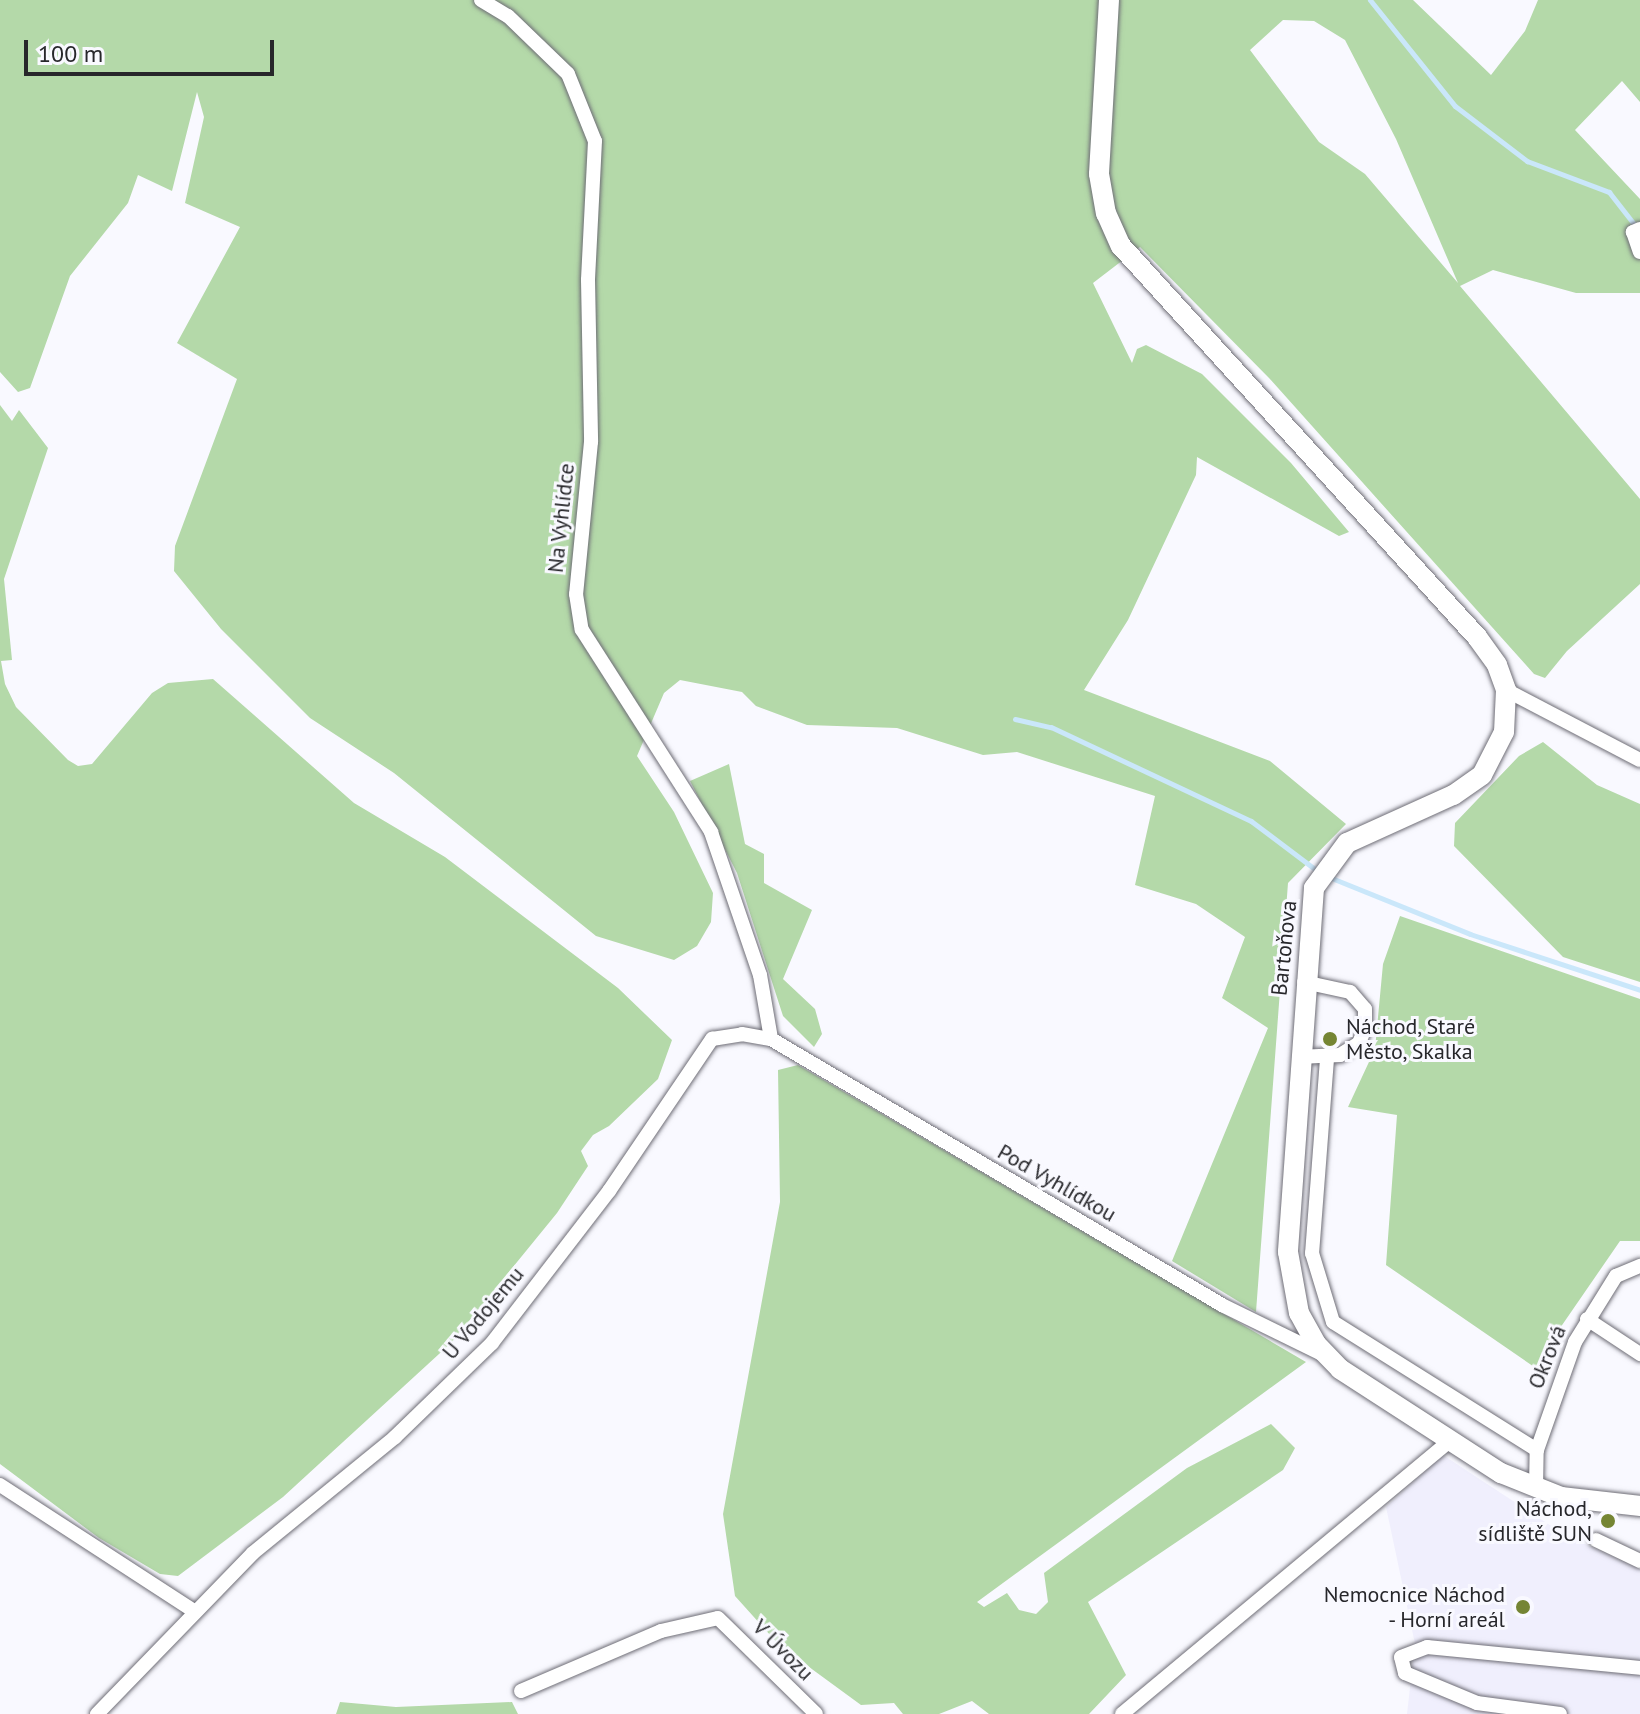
<!DOCTYPE html>
<meta charset="utf-8">
<style>
body{margin:0}
#map{position:relative;width:1640px;height:1714px;overflow:hidden;background:#f9f9ff;font-family:"PT Sans",sans-serif}
div>[style]{position:absolute}
.built>*{inset:0;background:#f0effd}
.green>*{inset:0;background:#b4d9a9}
.stream>*{height:5px;margin:-2.5px;padding:0 2.5px;transform-origin:2.5px;border-radius:2.5px;background:#cae7fa}
.roads{filter:drop-shadow(0 0 2px #6e6d76) drop-shadow(0 0 2px #6e6d76)}
.street>*{height:14px;margin:-7px;padding:0 7px;transform-origin:7px;border-radius:7px;background:#fff}
.secondary>*{height:20px;margin:-10px;padding:0 10px;transform-origin:10px;border-radius:10px;background:#fff}
.dots>*{width:22px;height:22px;translate:-50% -50%;box-sizing:border-box;border:4px solid #f9f9ff;border-radius:50%}
span{translate:-50% -50%;white-space:nowrap;text-align:center;line-height:1.15;-webkit-text-stroke:6px #f9f9ff;paint-order:stroke}
.street-label{font-size:22px;color:#27272b}
.poi-label{font-size:22px;color:#27272b}
.left{translate:0 -50%;text-align:left}
.right{translate:-100% -50%;text-align:right}
.scale{position:absolute;left:24px;top:40px;width:250px;height:36px;box-sizing:border-box;border:4px solid #27272b;border-top:0;padding-left:10px;font-size:24px;line-height:28px;white-space:nowrap;color:#27272b;-webkit-text-stroke:6px #f9f9ff;paint-order:stroke}
</style>
<div id="map">
<div class="built">
<div style="clip-path:polygon(1443px 1455px,1565px 1535px,1640px 1569px,1640px 1714px,1407px 1714px,1415px 1644px,1386px 1507px)"></div>
</div>
<div class="green">
<div style="clip-path:polygon(evenodd,0 0,1413px 0,1491px 75px,1525px 31px,1538px 0,1640px 0,1640px 102px,1622px 81px,1575px 130px,1640px 199px,1640px 293px,1576px 293px,1493px 270px,1460px 286px,1640px 499px,1640px 584px,1567px 651px,1545px 678px,1534px 674px,1269px 378px,1140px 247px,1093px 283px,1132px 363px,1137px 349px,1146px 345px,1202px 374px,1291px 463px,1349px 532px,1339px 536px,1197px 457px,1196px 475px,1128px 620px,1084px 690px,1270px 761px,1346px 824px,1288px 883px,1256px 1312px,1172px 1261px,1268px 1028px,1222px 998px,1245px 937px,1196px 904px,1135px 885px,1155px 796px,1017px 752px,983px 755px,897px 728px,807px 725px,756px 706px,742px 692px,680px 680px,664px 693px,637px 756px,674px 812px,713px 893px,711px 922px,697px 946px,674px 960px,596px 936px,394px 773px,310px 718px,221px 629px,174px 571px,175px 546px,237px 379px,177px 343px,240px 227px,185px 203px,204px 117px,197px 92px,172px 191px,138px 175px,128px 203px,70px 276px,30px 388px,18px 392px,0 372px,0 0,1283px 20px,1314px 21px,1345px 40px,1396px 139px,1458px 283px,1365px 174px,1319px 142px,1250px 50px,1283px 20px)"></div>
<div style="clip-path:polygon(0 405px,12px 421px,19px 410px,48px 448px,4px 579px,12px 660px,1px 661px,5px 684px,16px 707px,68px 760px,78px 766px,92px 764px,152px 693px,168px 683px,213px 679px,354px 803px,445px 857px,618px 988px,672px 1040px,658px 1079px,609px 1126px,593px 1135px,581px 1151px,588px 1166px,557px 1213px,451px 1343px,283px 1497px,178px 1576px,160px 1574px,99px 1538px,0 1464px)"></div>
<div style="clip-path:polygon(1543px 742px,1597px 785px,1640px 804px,1640px 982px,1563px 957px,1454px 846px,1455px 823px,1519px 756px)"></div>
<div style="clip-path:polygon(729px 764px,745px 844px,764px 854px,764px 883px,812px 910px,783px 979px,815px 1009px,822px 1034px,814px 1047px,783px 1016px,737px 873px,690px 781px)"></div>
<div style="clip-path:polygon(1400px 916px,1640px 999px,1640px 1241px,1620px 1241px,1558px 1331px,1543px 1373px,1386px 1265px,1397px 1115px,1348px 1107px,1375px 1049px,1383px 964px)"></div>
<div style="clip-path:polygon(798px 1065px,1306px 1362px,977px 1602px,984px 1607px,1007px 1593px,1019px 1610px,1036px 1614px,1048px 1602px,1044px 1573px,1187px 1468px,1271px 1424px,1295px 1448px,1283px 1470px,1088px 1602px,1126px 1675px,1089px 1714px,989px 1714px,972px 1701px,939px 1714px,903px 1714px,894px 1703px,861px 1705px,779px 1645px,735px 1596px,723px 1514px,780px 1202px,778px 1070px)"></div>
<div style="clip-path:polygon(340px 1702px,396px 1707px,512px 1702px,518px 1714px,336px 1714px)"></div>
</div>
<div class="stream">
<div style="left:1370px;top:0;width:136px;rotate:51.3deg"></div>
<div style="left:1455px;top:106px;width:91px;rotate:37.4deg"></div>
<div style="left:1527px;top:161px;width:88px;rotate:20.7deg"></div>
<div style="left:1609px;top:192px;width:46px;rotate:52.1deg"></div>
<div style="left:1015px;top:719px;width:37px;rotate:13deg"></div>
<div style="left:1051px;top:727px;width:221px;rotate:25.2deg"></div>
<div style="left:1251px;top:821px;width:86px;rotate:37deg"></div>
<div style="left:1329px;top:877px;width:152px;rotate:22deg"></div>
<div style="left:1470px;top:934px;width:179px;rotate:18.2deg"></div>
</div>
<div class="roads">
<div class="street">
<div style="left:481px;top:0;width:31px;rotate:31deg"></div>
<div style="left:508px;top:16px;width:83px;rotate:44deg"></div>
<div style="left:568px;top:74px;width:72px;rotate:68.1deg"></div>
<div style="left:595px;top:141px;width:139px;rotate:92.9deg"></div>
<div style="left:588px;top:280px;width:162px;rotate:88.9deg"></div>
<div style="left:591px;top:442px;width:153px;rotate:95.6deg"></div>
<div style="left:576px;top:594px;width:36px;rotate:81deg"></div>
<div style="left:582px;top:630px;width:240px;rotate:57.4deg"></div>
<div style="left:711px;top:832px;width:151px;rotate:71.1deg"></div>
<div style="left:760px;top:975px;width:65px;rotate:80.2deg"></div>
<div style="left:1640px;top:229px;width:8px;rotate:157deg"></div>
<div style="left:1633px;top:232px;width:21px;rotate:71deg"></div>
<div style="left:1506px;top:690px;width:151px;rotate:27.6deg"></div>
<div style="left:1299px;top:1057px;width:41px;rotate:-2.8deg"></div>
<div style="left:1340px;top:1055px;width:22px;rotate:-32deg"></div>
<div style="left:1359px;top:1043px;width:16px;rotate:-68deg"></div>
<div style="left:1365px;top:1028px;width:19px;rotate:-90deg"></div>
<div style="left:1365px;top:1009px;width:23px;rotate:-131deg"></div>
<div style="left:1350px;top:992px;width:47px;rotate:-167.7deg"></div>
<div style="left:1327px;top:1059px;width:195px;rotate:94.4deg"></div>
<div style="left:1312px;top:1253px;width:72px;rotate:73.1deg"></div>
<div style="left:1333px;top:1322px;width:241px;rotate:32.1deg"></div>
<div style="left:1587px;top:1319px;width:64px;rotate:33.4deg"></div>
<div style="left:0;top:1485px;width:231px;rotate:33deg"></div>
<div style="left:1536px;top:1489px;width:39px;rotate:-89deg"></div>
<div style="left:1537px;top:1450px;width:114px;rotate:-70.6deg"></div>
<div style="left:1575px;top:1342px;width:78px;rotate:-58.2deg"></div>
<div style="left:1616px;top:1276px;width:26px;rotate:-23deg"></div>
<div style="left:1596px;top:1540px;width:49px;rotate:25.5deg"></div>
<div style="left:521px;top:1691px;width:152px;rotate:-23.2deg"></div>
<div style="left:661px;top:1631px;width:58px;rotate:-12.8deg"></div>
<div style="left:718px;top:1618px;width:137px;rotate:44.4deg"></div>
<div style="left:97px;top:1714px;width:224px;rotate:-45.9deg"></div>
<div style="left:253px;top:1553px;width:183px;rotate:-39.2deg"></div>
<div style="left:395px;top:1437px;width:135px;rotate:-44.1deg"></div>
<div style="left:492px;top:1343px;width:192px;rotate:-52.4deg"></div>
<div style="left:609px;top:1191px;width:184px;rotate:-55.9deg"></div>
<div style="left:712px;top:1039px;width:30px;rotate:-9deg"></div>
<div style="left:742px;top:1034px;width:29px;rotate:10deg"></div>
<div style="left:771px;top:1039px;width:524px;rotate:30.53deg"></div>
<div style="left:1222px;top:1305px;width:111px;rotate:26.1deg"></div>
<div style="left:1122px;top:1714px;width:427px;rotate:-39.8deg"></div>
<div style="left:1560px;top:1714px;width:84px;rotate:-172.5deg"></div>
<div style="left:1477px;top:1703px;width:78px;rotate:-157.4deg"></div>
<div style="left:1405px;top:1673px;width:16px;rotate:-104deg"></div>
<div style="left:1401px;top:1657px;width:28px;rotate:-21deg"></div>
<div style="left:1427px;top:1647px;width:214px;rotate:5.6deg"></div>
</div>
<div class="secondary">
<div style="left:1109px;top:0;width:174px;rotate:93.3deg"></div>
<div style="left:1099px;top:174px;width:40px;rotate:80deg"></div>
<div style="left:1106px;top:213px;width:36px;rotate:66deg"></div>
<div style="left:1121px;top:246px;width:529px;rotate:47.68deg"></div>
<div style="left:1477px;top:637px;width:34px;rotate:54deg"></div>
<div style="left:1497px;top:665px;width:27px;rotate:70deg"></div>
<div style="left:1506px;top:690px;width:42px;rotate:92.7deg"></div>
<div style="left:1504px;top:732px;width:48px;rotate:117.1deg"></div>
<div style="left:1482px;top:775px;width:35px;rotate:145deg"></div>
<div style="left:1453px;top:795px;width:116px;rotate:155.6deg"></div>
<div style="left:1347px;top:843px;width:56px;rotate:126.3deg"></div>
<div style="left:1314px;top:888px;width:365px;rotate:94.1deg"></div>
<div style="left:1288px;top:1252px;width:62px;rotate:79.8deg"></div>
<div style="left:1299px;top:1313px;width:35px;rotate:61deg"></div>
<div style="left:1316px;top:1344px;width:35px;rotate:46deg"></div>
<div style="left:1340px;top:1369px;width:192px;rotate:32.9deg"></div>
<div style="left:1501px;top:1473px;width:65px;rotate:21.8deg"></div>
<div style="left:1561px;top:1497px;width:80px;rotate:6.5deg"></div>
</div>
</div>
<div class="dots">
<div style="left:1330px;top:1039px;background:#758534"></div>
<div style="left:1608px;top:1521px;background:#758534"></div>
<div style="left:1523px;top:1607px;background:#758534"></div>
</div>
<div class="street-label">
<span style="left:561px;top:518px;rotate:-84deg">Na Vyhlídce</span>
<span style="left:1284px;top:948px;rotate:-84deg">Bartoňova</span>
<span style="left:1057px;top:1183px;rotate:30deg">Pod Vyhlídkou</span>
<span style="left:483px;top:1313px;rotate:-50deg">U Vodojemu</span>
<span style="left:1547px;top:1357px;rotate:-68deg">Okrová</span>
<span style="left:783px;top:1650px;rotate:45deg">V Úvozu</span>
</div>
<div class="poi-label">
<span class="left" style="left:1346px;top:1039px">Náchod, Staré<br>Město, Skalka</span>
<span class="right" style="left:1592px;top:1521px">Náchod,<br>sídliště SUN</span>
<span class="right" style="left:1505px;top:1607px">Nemocnice Náchod<br>- Horní areál</span>
</div>
<div class="scale">100 m</div>
</div>
